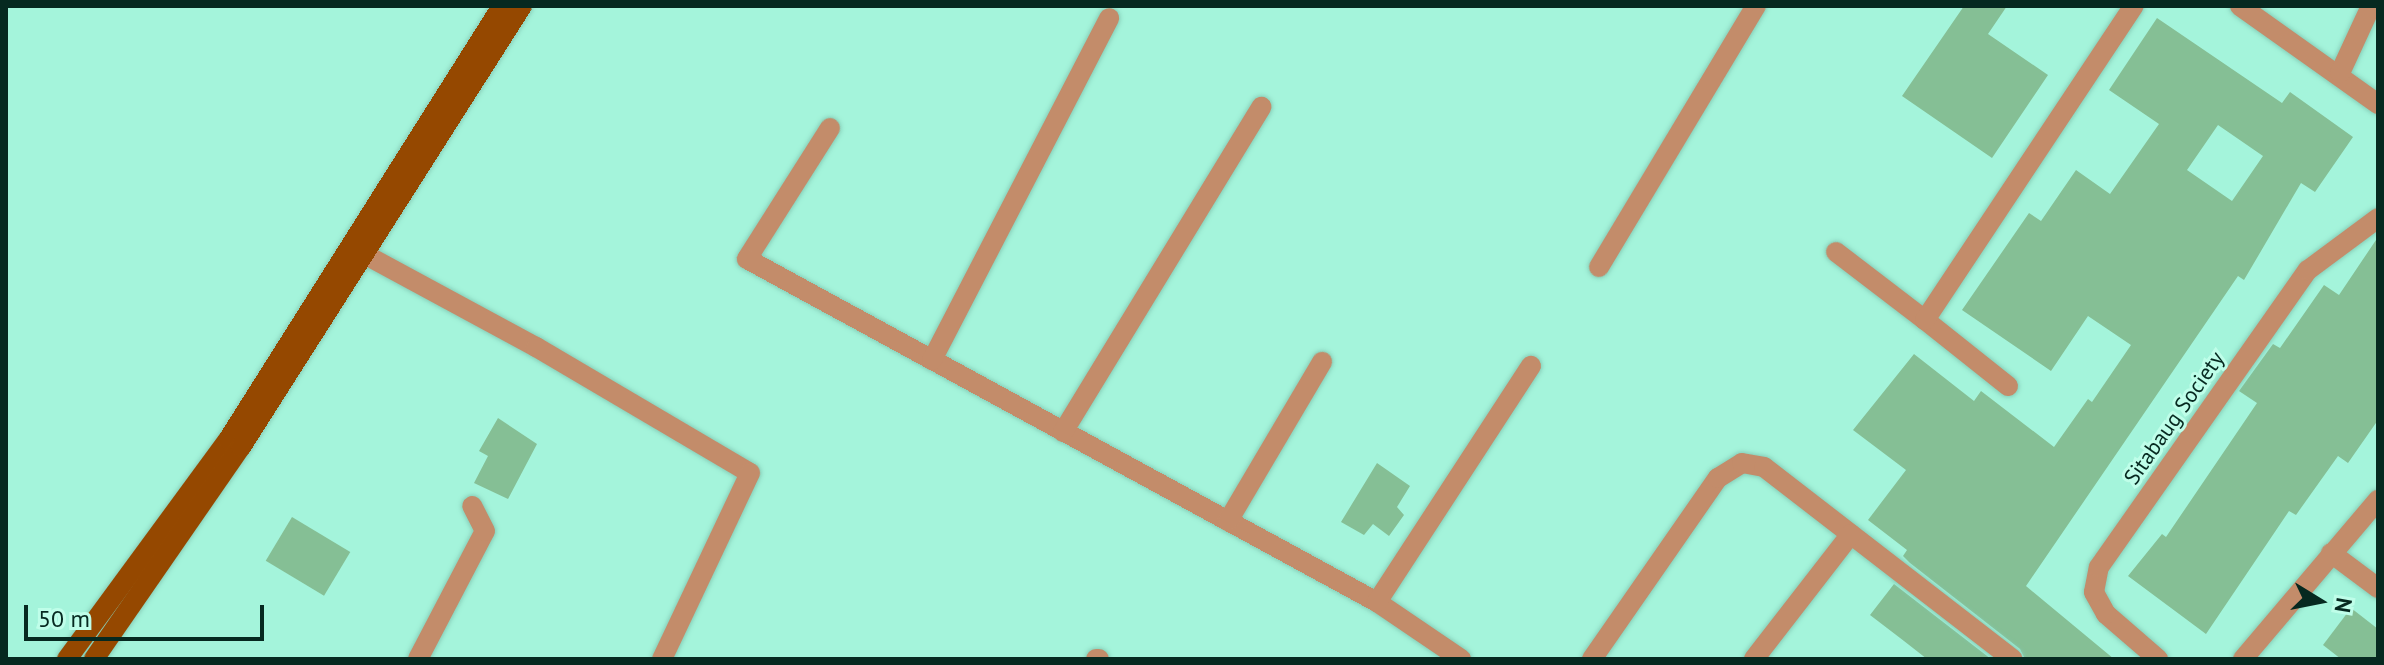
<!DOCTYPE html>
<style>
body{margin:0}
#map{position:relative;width:2384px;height:665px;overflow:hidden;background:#a4f4db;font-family:"PT Sans",sans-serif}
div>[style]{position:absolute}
.building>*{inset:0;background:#85bf95;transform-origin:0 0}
.roads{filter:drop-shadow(0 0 2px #88cfb9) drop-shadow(0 0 2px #88cfb9)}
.minor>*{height:20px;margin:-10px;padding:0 10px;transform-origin:10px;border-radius:10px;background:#c38c6a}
.major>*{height:20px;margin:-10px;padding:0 10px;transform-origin:10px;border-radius:10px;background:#954800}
span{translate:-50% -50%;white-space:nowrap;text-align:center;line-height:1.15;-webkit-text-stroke:6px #bffee9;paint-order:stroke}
.street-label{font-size:22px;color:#062920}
.frame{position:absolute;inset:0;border:8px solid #062920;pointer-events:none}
.north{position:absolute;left:2280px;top:561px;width:80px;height:80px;-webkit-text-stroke:6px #bffee9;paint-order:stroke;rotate:100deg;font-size:22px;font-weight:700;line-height:32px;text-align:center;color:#062920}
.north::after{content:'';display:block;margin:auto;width:28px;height:36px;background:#062920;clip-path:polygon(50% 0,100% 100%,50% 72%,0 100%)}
.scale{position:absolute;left:24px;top:605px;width:240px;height:36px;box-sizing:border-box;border:4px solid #062920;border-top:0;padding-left:10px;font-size:24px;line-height:28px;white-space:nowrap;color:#062920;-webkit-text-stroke:6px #bffee9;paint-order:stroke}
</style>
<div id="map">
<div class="building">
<div style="clip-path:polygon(1964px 6px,2007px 6px,1988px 34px,2048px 75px,1992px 158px,1902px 96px)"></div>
<div style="clip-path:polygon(evenodd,2157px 18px,2282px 103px,2290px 92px,2353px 137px,2315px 192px,2301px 183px,2244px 280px,2238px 276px,2026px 586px,2114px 659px,2025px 659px,2020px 649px,1910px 563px,1903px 556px,1907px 550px,1868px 520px,1906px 470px,1853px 430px,1914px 354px,1974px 401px,1981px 391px,2054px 447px,2088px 399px,2092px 402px,2131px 345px,2088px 316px,2051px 371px,1962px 310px,2029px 213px,2041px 221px,2076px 170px,2110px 194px,2159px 124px,2109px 90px,2157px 18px,2218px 125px,2263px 156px,2232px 201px,2187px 170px,2218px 125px)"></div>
<div style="clip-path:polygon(2378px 237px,2378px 420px,2348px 463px,2338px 456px,2296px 515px,2289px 511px,2206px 634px,2128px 576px,2162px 534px,2166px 537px,2257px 403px,2239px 391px,2273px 344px,2280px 348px,2324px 285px,2339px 295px)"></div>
<div style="clip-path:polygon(498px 418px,537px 444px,508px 499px,474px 483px,488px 456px,479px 451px)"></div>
<div style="clip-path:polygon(1377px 463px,1410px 486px,1397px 507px,1404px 515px,1389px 536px,1373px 524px,1364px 535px,1341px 522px)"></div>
<div style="left:292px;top:517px;width:68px;height:51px;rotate:31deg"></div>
<div style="clip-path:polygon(1894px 584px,1991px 659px,1927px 659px,1904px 641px,1870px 615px)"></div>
<div style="clip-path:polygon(2351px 608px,2378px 629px,2378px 659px,2341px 659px,2323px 645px)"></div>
</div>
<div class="roads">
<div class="minor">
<div style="left:2240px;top:6px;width:169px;rotate:35.4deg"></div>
<div style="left:2340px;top:73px;width:74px;rotate:-65.2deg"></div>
<div style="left:830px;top:128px;width:155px;rotate:122.4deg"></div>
<div style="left:747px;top:259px;width:717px;rotate:28.57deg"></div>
<div style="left:1836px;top:252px;width:112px;rotate:37.4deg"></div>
<div style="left:364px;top:254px;width:196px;rotate:28.4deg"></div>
<div style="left:536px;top:347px;width:248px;rotate:30.5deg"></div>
<div style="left:750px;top:473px;width:206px;rotate:115.3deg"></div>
<div style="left:1599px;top:267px;width:305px;rotate:-59deg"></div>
<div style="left:932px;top:360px;width:385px;rotate:-62.6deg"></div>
<div style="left:2008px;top:386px;width:106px;rotate:-141.5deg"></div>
<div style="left:1925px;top:320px;width:377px;rotate:-56.4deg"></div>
<div style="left:1063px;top:432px;width:381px;rotate:-58.6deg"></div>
<div style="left:1228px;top:521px;width:185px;rotate:-59.4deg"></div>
<div style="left:2331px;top:553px;width:59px;rotate:36.7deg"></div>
<div style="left:418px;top:659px;width:144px;rotate:-62.4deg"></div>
<div style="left:485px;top:531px;width:28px;rotate:-117deg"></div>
<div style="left:1096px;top:659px;width:3px"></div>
<div style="left:1461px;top:659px;width:102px;rotate:-145.8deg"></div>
<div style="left:1377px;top:602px;width:282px;rotate:-56.9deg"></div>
<div style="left:1592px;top:659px;width:221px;rotate:-55.2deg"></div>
<div style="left:1718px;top:478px;width:28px;rotate:-32deg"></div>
<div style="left:1742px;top:463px;width:22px;rotate:10deg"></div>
<div style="left:1764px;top:467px;width:314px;rotate:37.7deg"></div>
<div style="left:1754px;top:659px;width:158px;rotate:-52.2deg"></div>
<div style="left:2158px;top:659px;width:69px;rotate:-139.1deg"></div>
<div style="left:2106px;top:614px;width:25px;rotate:-119deg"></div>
<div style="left:2094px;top:592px;width:25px;rotate:-79deg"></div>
<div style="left:2099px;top:567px;width:363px;rotate:-54.9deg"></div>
<div style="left:2308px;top:270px;width:87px;rotate:-36.6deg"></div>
<div style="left:2243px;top:659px;width:209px;rotate:-49.7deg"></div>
</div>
<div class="major">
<div style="left:67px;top:659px;width:272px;rotate:-53.7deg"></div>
<div style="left:228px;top:440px;width:513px;rotate:-57.73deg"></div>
<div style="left:94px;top:659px;width:258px;rotate:-55.3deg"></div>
<div style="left:241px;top:447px;width:523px;rotate:-57.5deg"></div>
</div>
</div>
<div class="street-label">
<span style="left:2174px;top:418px;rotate:-55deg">Sitabaug Society</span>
</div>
<div class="frame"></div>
<div class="north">N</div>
<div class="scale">50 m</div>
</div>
